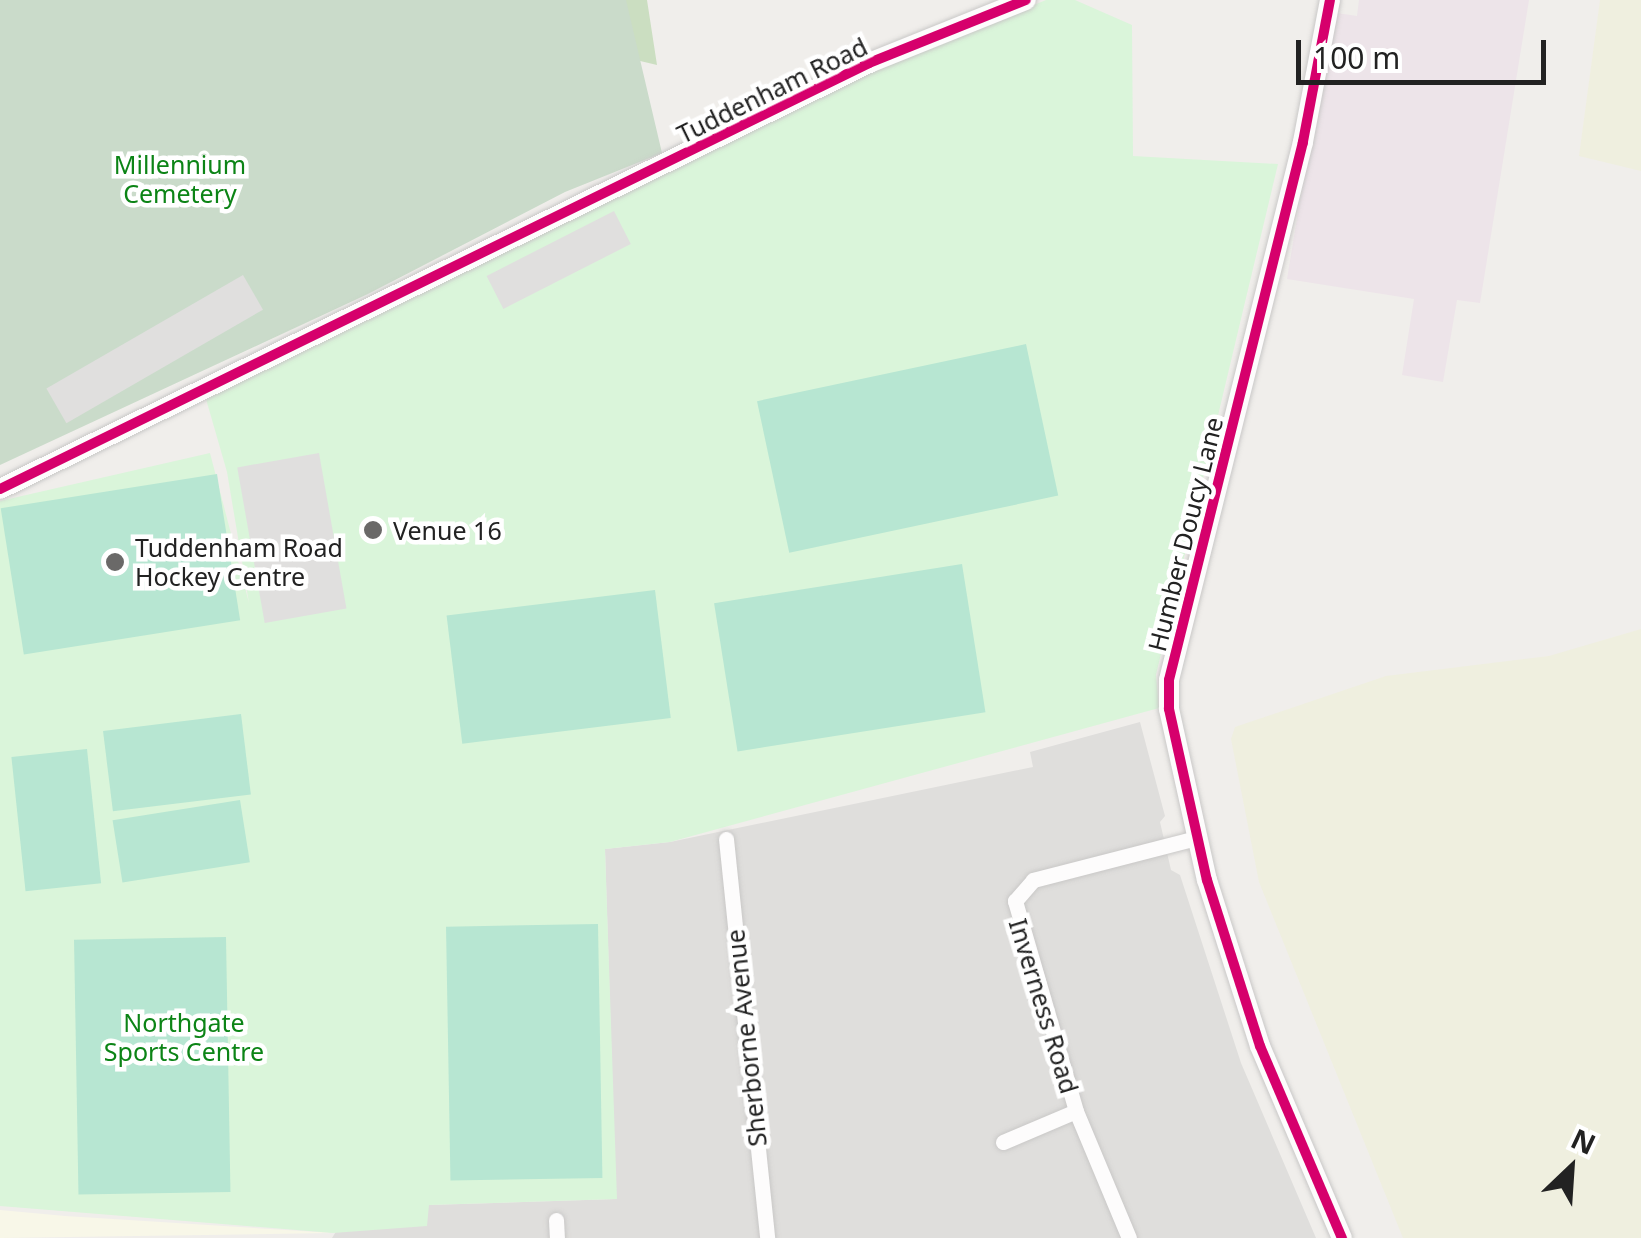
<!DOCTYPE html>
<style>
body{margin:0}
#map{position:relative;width:1641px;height:1238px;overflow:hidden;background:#f0eeeb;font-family:"Noto Sans",sans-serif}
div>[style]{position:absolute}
.residential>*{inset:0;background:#dfdedc}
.industrial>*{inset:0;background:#ede4e9}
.education>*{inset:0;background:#f8f7e8}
.farmland>*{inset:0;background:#efefdf}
.forest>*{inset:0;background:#cbdec1}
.cemetery>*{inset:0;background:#cadbca}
.park>*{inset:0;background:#daf5da}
.pitch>*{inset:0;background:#b7e6d2;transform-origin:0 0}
.parking>*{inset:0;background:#e0dfde;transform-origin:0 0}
.roads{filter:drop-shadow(0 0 2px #c9c8c7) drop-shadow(0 0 2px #c9c8c7)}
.minor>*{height:15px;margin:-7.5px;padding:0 7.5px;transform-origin:7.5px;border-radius:7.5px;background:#fdfcfc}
.tertiary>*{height:20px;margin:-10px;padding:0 10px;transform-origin:10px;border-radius:10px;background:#fdfcfc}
.cycleway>*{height:10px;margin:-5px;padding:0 5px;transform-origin:5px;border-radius:5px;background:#d6006c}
.dots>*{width:28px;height:28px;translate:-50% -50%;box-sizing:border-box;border:5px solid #fff;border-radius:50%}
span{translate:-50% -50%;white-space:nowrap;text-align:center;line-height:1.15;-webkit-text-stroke:9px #fff;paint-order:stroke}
.street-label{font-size:25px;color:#222}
.park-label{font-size:25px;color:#0c8416}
.poi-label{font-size:25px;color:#222}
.left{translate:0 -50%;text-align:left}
.north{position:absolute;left:1521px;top:1118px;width:100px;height:100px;-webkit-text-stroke:8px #fff;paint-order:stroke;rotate:25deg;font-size:28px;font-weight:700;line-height:40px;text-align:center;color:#222}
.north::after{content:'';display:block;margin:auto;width:35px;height:45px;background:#222;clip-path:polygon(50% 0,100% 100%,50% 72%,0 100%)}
.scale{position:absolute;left:1296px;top:40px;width:250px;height:45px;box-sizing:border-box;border:5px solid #222;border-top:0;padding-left:12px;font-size:30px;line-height:35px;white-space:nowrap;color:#222;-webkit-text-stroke:8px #fff;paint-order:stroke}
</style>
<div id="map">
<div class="residential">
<div style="clip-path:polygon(1140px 722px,1165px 816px,1160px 822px,1171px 870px,1180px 875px,1241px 1063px,1316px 1238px,332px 1238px,337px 1230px,428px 1205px,616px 1199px,605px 849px,670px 842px,1033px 767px,1030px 752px)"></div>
</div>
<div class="industrial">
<div style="clip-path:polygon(1359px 0,1529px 0,1480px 303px,1457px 300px,1443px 382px,1402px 375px,1414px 299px,1287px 279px,1331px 12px,1357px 16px)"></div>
</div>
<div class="education">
<div style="clip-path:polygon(0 1210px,65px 1216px,333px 1233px,0 1238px)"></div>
</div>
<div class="farmland">
<div style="clip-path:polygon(1600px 0,1641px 0,1641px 171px,1579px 156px)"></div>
<div style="clip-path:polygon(1641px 629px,1641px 1238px,1403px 1238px,1259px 882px,1231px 739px,1235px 727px,1386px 676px,1549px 656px)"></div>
</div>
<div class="forest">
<div style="clip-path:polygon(620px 0,647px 0,657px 65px,636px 60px)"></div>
</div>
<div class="cemetery">
<div style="clip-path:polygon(0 0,626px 0,662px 153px,565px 192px,368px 294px,0 465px)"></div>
</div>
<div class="park">
<div style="clip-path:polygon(1046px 0,1075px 0,1132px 25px,1133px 156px,1278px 164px,1156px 675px,1159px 708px,670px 842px,605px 849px,617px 1199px,429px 1205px,427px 1226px,333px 1233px,0 1206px,0 501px,210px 453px,249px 603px,227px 472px,206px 399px,880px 68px)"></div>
</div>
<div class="pitch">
<div style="left:1026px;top:344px;width:155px;height:275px;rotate:78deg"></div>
<div style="left:217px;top:474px;width:148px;height:219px;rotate:81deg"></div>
<div style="left:962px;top:564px;width:150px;height:251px;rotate:81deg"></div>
<div style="left:655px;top:590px;width:129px;height:210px;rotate:83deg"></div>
<div style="left:241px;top:714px;width:81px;height:139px;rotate:83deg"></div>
<div style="left:87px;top:749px;width:135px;height:76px;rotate:84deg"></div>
<div style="left:240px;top:800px;width:63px;height:129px;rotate:81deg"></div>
<div style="left:598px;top:924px;width:254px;height:152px;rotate:89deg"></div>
<div style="left:226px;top:937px;width:255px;height:152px;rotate:89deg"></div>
</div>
<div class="parking">
<div style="left:614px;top:211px;width:37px;height:143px;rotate:63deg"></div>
<div style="left:243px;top:275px;width:40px;height:227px;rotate:60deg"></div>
<div style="left:319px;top:453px;width:158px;height:83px;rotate:80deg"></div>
</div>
<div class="roads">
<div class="minor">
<div style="left:726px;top:839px;width:401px;rotate:84.1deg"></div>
<div style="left:1003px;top:1142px;width:79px;rotate:-23deg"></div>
<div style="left:556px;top:1220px;width:18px;rotate:87deg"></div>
<div style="left:1129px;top:1238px;width:138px;rotate:-112.7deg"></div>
<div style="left:1076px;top:1111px;width:219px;rotate:-106.2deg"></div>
<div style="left:1015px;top:901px;width:28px;rotate:-49deg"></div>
<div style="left:1033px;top:880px;width:168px;rotate:-14.4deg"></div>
</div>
<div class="tertiary">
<div style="left:1330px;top:0;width:145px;rotate:100.8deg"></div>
<div style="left:1303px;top:142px;width:554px;rotate:103.99deg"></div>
<div style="left:1169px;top:680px;width:29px;rotate:90deg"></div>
<div style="left:1169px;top:709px;width:175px;rotate:77.5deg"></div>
<div style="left:1207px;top:880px;width:174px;rotate:72.3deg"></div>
<div style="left:1260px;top:1046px;width:209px;rotate:66.9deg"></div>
<div style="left:0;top:489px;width:968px;rotate:-26.11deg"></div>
<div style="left:869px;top:63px;width:169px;rotate:-21.9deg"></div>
</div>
</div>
<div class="cycleway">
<div style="left:1330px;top:0;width:145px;rotate:100.8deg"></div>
<div style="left:1303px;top:142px;width:554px;rotate:103.99deg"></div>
<div style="left:1169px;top:680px;width:29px;rotate:90deg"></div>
<div style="left:1169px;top:709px;width:175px;rotate:77.5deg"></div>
<div style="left:1207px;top:880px;width:174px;rotate:72.3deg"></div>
<div style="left:1260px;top:1046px;width:209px;rotate:66.9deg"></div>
<div style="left:0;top:489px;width:968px;rotate:-26.11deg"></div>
<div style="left:869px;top:63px;width:169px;rotate:-21.9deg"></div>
</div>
<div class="dots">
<div style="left:373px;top:530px;background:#6a6968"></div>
<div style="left:115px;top:562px;background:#6a6968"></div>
</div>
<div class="street-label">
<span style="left:772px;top:90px;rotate:-26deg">Tuddenham Road</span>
<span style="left:1185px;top:534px;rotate:-76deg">Humber Doucy Lane</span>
<span style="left:1044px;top:1006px;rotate:73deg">Inverness Road</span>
<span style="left:746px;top:1038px;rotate:-96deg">Sherborne Avenue</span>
</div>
<div class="park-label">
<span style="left:180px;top:179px">Millennium<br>Cemetery</span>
<span style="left:184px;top:1037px">Northgate<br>Sports Centre</span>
</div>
<div class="poi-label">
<span class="left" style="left:393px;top:530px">Venue 16</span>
<span class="left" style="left:135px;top:562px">Tuddenham Road<br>Hockey Centre</span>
</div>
<div class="north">N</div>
<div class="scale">100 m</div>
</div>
